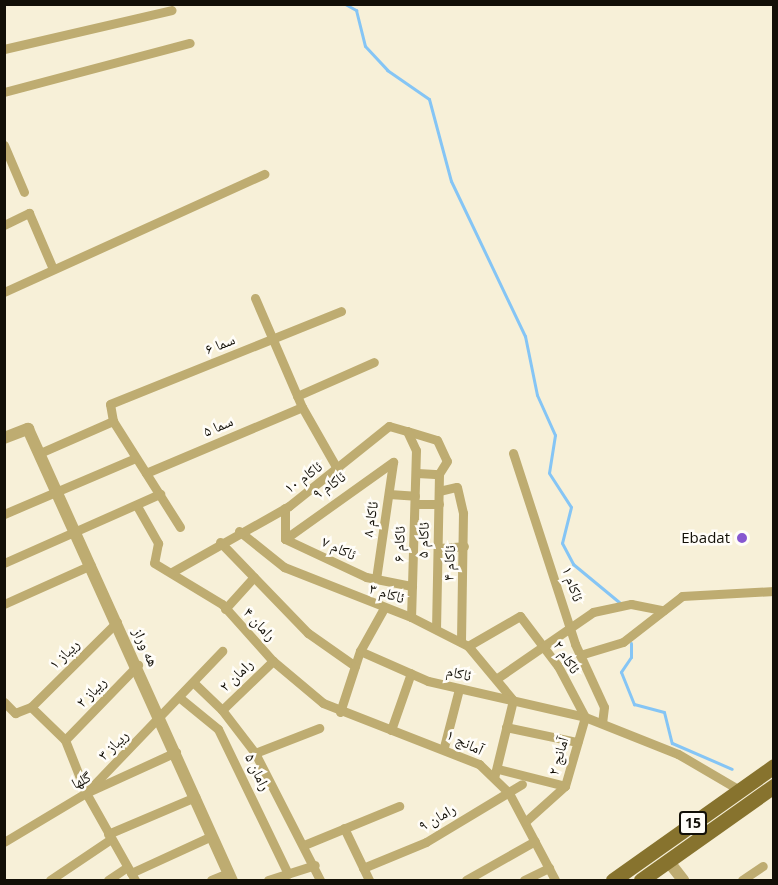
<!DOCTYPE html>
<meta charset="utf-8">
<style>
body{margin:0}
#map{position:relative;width:778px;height:885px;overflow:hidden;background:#f7f0d8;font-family:"Open Sans","Noto Naskh Arabic",sans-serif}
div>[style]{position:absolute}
.stream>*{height:3px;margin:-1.5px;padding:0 1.5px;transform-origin:1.5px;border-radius:1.5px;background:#85c5f5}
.minor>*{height:9px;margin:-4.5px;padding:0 4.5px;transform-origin:4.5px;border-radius:4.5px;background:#beac71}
.tertiary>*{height:12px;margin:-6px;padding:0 6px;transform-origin:6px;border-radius:6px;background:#beac71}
.primary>*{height:15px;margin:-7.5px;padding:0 7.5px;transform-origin:7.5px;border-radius:7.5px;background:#87732e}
.dots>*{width:16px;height:16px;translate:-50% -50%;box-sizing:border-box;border:3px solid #fffdf8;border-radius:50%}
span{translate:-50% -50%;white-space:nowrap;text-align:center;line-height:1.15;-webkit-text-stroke:5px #fffdf8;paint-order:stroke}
.shield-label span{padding:2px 4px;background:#fffdf8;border:2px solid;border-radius:4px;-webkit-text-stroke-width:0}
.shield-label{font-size:14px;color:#120f07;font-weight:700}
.street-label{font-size:15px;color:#120f07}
.poi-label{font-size:15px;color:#120f07}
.right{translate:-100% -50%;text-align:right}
.frame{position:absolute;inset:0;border:6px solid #120f07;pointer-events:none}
</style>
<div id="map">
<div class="stream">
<div style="left:345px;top:4px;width:13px;rotate:29deg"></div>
<div style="left:356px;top:10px;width:37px;rotate:76deg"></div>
<div style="left:365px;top:46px;width:33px;rotate:47deg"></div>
<div style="left:387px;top:70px;width:51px;rotate:34.6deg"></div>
<div style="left:429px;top:99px;width:85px;rotate:75deg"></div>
<div style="left:451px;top:181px;width:172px;rotate:64.5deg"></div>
<div style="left:525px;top:336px;width:60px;rotate:78.5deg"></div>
<div style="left:537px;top:395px;width:44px;rotate:65.8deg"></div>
<div style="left:555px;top:435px;width:38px;rotate:99deg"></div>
<div style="left:549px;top:473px;width:40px;rotate:57.1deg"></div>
<div style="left:571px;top:507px;width:37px;rotate:104deg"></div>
<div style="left:562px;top:543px;width:24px;rotate:62deg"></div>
<div style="left:573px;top:564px;width:60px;rotate:39.6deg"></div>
<div style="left:631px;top:643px;width:14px;rotate:90deg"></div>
<div style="left:631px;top:657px;width:18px;rotate:124deg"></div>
<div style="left:621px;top:672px;width:35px;rotate:68deg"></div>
<div style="left:634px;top:704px;width:31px;rotate:15deg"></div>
<div style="left:664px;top:712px;width:32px;rotate:76deg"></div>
<div style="left:672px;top:743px;width:65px;rotate:23.4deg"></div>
</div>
<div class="minor">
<div style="left:4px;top:49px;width:172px;rotate:-13.1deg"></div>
<div style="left:4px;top:92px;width:192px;rotate:-14.8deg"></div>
<div style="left:4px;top:145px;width:51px;rotate:66.9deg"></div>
<div style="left:4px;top:225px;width:28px;rotate:-26deg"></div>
<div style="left:29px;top:213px;width:61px;rotate:66.8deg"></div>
<div style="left:4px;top:292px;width:286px;rotate:-24.4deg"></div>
<div style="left:255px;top:298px;width:119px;rotate:66.7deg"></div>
<div style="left:302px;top:407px;width:73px;rotate:60.3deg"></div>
<div style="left:297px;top:396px;width:84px;rotate:-23.8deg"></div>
<div style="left:407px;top:431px;width:31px;rotate:17deg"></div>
<div style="left:437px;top:440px;width:23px;rotate:65deg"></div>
<div style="left:447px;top:461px;width:15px;rotate:122deg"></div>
<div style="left:40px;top:453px;width:80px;rotate:-23.7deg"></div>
<div style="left:513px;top:453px;width:201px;rotate:72deg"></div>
<div style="left:575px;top:644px;width:69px;rotate:65.3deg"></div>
<div style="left:604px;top:707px;width:16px;rotate:97deg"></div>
<div style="left:146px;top:473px;width:169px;rotate:-22.9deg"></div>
<div style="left:417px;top:473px;width:22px;rotate:3deg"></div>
<div style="left:439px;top:474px;width:155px;rotate:91.1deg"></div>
<div style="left:439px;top:491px;width:18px;rotate:-13deg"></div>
<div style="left:457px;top:487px;width:27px;rotate:77deg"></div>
<div style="left:463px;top:513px;width:129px;rotate:90.9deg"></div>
<div style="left:389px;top:494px;width:26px;rotate:4deg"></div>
<div style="left:415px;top:504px;width:24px"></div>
<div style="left:137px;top:506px;width:43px;rotate:60.4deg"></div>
<div style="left:158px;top:543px;width:20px;rotate:101deg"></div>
<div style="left:154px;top:563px;width:79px;rotate:31.1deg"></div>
<div style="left:222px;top:604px;width:76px;rotate:48.2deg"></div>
<div style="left:273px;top:661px;width:65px;rotate:40deg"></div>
<div style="left:323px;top:703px;width:168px;rotate:21.4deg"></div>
<div style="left:479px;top:764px;width:42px;rotate:44deg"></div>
<div style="left:509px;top:793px;width:98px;rotate:62.1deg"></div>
<div style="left:285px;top:508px;width:31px;rotate:90deg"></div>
<div style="left:285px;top:539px;width:89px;rotate:25.1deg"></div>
<div style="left:366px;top:577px;width:47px;rotate:11.1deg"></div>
<div style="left:4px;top:514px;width:142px;rotate:-23.1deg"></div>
<div style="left:180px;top:527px;width:125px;rotate:-122.3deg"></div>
<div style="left:113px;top:421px;width:17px;rotate:-100deg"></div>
<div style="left:110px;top:404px;width:249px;rotate:-21.9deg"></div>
<div style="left:239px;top:531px;width:58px;rotate:38.7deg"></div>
<div style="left:284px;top:567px;width:136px;rotate:21.5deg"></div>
<div style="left:411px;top:617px;width:64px;rotate:27deg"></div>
<div style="left:468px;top:646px;width:70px;rotate:50.2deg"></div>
<div style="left:513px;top:700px;width:80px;rotate:103.7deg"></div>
<div style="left:285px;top:539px;width:133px;rotate:-35.5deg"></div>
<div style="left:220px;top:542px;width:127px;rotate:46deg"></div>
<div style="left:308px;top:633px;width:57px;rotate:35.1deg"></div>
<div style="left:355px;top:666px;width:16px;rotate:-72deg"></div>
<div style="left:360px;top:651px;width:74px;rotate:23.8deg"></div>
<div style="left:428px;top:681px;width:161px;rotate:12.9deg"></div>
<div style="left:585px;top:717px;width:100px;rotate:21.7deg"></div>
<div style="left:678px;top:754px;width:69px;rotate:30.3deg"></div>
<div style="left:438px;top:548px;width:26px;rotate:-4deg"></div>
<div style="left:4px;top:563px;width:171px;rotate:-23.9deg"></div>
<div style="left:172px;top:572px;width:134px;rotate:-29.4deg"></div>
<div style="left:289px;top:506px;width:128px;rotate:-38.7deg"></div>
<div style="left:389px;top:426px;width:19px;rotate:16deg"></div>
<div style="left:407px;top:431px;width:21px;rotate:65deg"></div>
<div style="left:416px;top:450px;width:167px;rotate:91.7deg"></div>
<div style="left:376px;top:579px;width:118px;rotate:-81.7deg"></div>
<div style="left:4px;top:604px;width:95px;rotate:-24.1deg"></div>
<div style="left:225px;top:609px;width:43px;rotate:-47.8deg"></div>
<div style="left:468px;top:646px;width:60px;rotate:-30deg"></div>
<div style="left:520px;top:616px;width:63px;rotate:52.8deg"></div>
<div style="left:558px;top:666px;width:58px;rotate:62.1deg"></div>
<div style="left:585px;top:717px;width:72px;rotate:106.2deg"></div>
<div style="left:565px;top:786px;width:52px;rotate:138.1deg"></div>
<div style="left:360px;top:651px;width:49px;rotate:-60.8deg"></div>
<div style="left:580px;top:655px;width:45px;rotate:-16.8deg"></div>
<div style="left:623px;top:642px;width:75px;rotate:-37.9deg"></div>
<div style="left:682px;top:596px;width:92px;rotate:-3.1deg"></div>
<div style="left:496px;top:679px;width:118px;rotate:-34.6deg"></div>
<div style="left:593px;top:612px;width:39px;rotate:-12deg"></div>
<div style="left:631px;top:604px;width:33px;rotate:11deg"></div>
<div style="left:194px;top:683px;width:39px;rotate:44deg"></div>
<div style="left:222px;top:710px;width:71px;rotate:-43.9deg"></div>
<div style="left:180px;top:698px;width:49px;rotate:39.2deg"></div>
<div style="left:218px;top:729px;width:161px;rotate:64.2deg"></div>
<div style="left:4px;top:702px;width:16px;rotate:45deg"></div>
<div style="left:15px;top:713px;width:17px;rotate:-21deg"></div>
<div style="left:31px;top:707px;width:47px;rotate:44.1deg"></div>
<div style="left:65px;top:740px;width:57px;rotate:68.4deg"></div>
<div style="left:86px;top:793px;width:100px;rotate:60.6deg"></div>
<div style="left:31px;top:707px;width:121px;rotate:-44.7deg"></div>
<div style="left:222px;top:710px;width:54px;rotate:52.5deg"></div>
<div style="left:255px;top:753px;width:143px;rotate:62.9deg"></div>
<div style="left:340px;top:712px;width:48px;rotate:-71.9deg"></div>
<div style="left:506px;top:727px;width:73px;rotate:11.9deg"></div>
<div style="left:391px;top:730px;width:60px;rotate:-70.7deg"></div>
<div style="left:65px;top:740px;width:105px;rotate:-45.8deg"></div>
<div style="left:444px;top:747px;width:60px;rotate:-75.5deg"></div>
<div style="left:255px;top:753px;width:69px;rotate:-21.3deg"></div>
<div style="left:498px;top:769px;width:69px;rotate:14.2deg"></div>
<div style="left:86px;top:793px;width:197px;rotate:-46.2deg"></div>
<div style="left:344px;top:828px;width:58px;rotate:64.3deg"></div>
<div style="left:108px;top:834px;width:95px;rotate:-23deg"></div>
<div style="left:4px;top:842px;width:96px;rotate:-30.9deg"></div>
<div style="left:86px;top:793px;width:99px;rotate:-24.5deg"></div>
<div style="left:304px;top:845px;width:103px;rotate:-22.3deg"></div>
<div style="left:363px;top:868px;width:68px;rotate:-22.4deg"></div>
<div style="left:426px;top:842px;width:112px;rotate:-31.1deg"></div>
<div style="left:131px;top:873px;width:89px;rotate:-24.6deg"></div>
<div style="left:50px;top:880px;width:73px;rotate:-33.9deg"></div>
<div style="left:108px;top:880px;width:23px;rotate:-34deg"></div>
<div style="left:211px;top:880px;width:18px;rotate:-22deg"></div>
<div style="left:268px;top:880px;width:49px;rotate:-17.7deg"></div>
<div style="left:466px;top:880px;width:79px;rotate:-29.5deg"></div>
<div style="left:524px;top:880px;width:28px;rotate:-26deg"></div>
<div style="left:742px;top:880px;width:25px;rotate:-34deg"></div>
</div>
<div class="tertiary">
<div style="left:4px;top:438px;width:26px;rotate:-21deg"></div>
<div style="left:28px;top:429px;width:495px;rotate:65.7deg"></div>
<div style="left:669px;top:862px;width:23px;rotate:52deg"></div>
</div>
<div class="primary">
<div style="left:613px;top:880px;width:197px;rotate:-35.3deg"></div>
<div style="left:641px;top:880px;width:163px;rotate:-35.3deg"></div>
</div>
<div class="dots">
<div style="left:742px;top:538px;background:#8657d0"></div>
</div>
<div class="shield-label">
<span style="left:693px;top:823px">15</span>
</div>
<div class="street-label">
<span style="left:220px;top:344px;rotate:-22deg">سما ۶</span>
<span style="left:218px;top:426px;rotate:-23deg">سما ۵</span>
<span style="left:303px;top:477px;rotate:-36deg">ئاکام ۱۰</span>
<span style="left:329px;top:485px;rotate:-35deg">ئاکام ۹</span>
<span style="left:370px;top:519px;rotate:-81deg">ئاکام ۸</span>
<span style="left:423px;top:540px;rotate:-88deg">ئاکام ۵</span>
<span style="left:399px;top:544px;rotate:-88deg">ئاکام ۶</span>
<span style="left:339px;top:548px;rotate:25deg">ئاکام ۷</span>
<span style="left:449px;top:563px;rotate:-87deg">ئاکام ۴</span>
<span style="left:573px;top:584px;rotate:71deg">ئاکام ۱</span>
<span style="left:387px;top:593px;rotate:17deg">ئاکام ۳</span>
<span style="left:260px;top:624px;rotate:47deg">رامان ۴</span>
<span style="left:146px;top:647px;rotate:65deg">هه وراز</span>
<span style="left:64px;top:654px;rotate:-45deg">ریباز ۱</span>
<span style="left:567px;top:657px;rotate:57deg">ئاکام ۲</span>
<span style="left:459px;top:673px;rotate:13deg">ئاکام</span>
<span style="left:236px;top:675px;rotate:-44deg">رامان ۲</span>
<span style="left:91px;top:692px;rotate:-46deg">ریباز ۲</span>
<span style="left:465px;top:742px;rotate:26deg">آمانج ۱</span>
<span style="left:113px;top:745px;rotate:-45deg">ریباز ۳</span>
<span style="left:558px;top:756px;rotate:-74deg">آمانج ۲</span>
<span style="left:258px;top:772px;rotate:64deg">رامان ۵</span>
<span style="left:81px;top:780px;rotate:-27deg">گلها</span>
<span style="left:437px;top:817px;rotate:-30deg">رامان ۹</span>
</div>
<div class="poi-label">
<span class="right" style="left:730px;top:538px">Ebadat</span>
</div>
<div class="frame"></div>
</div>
